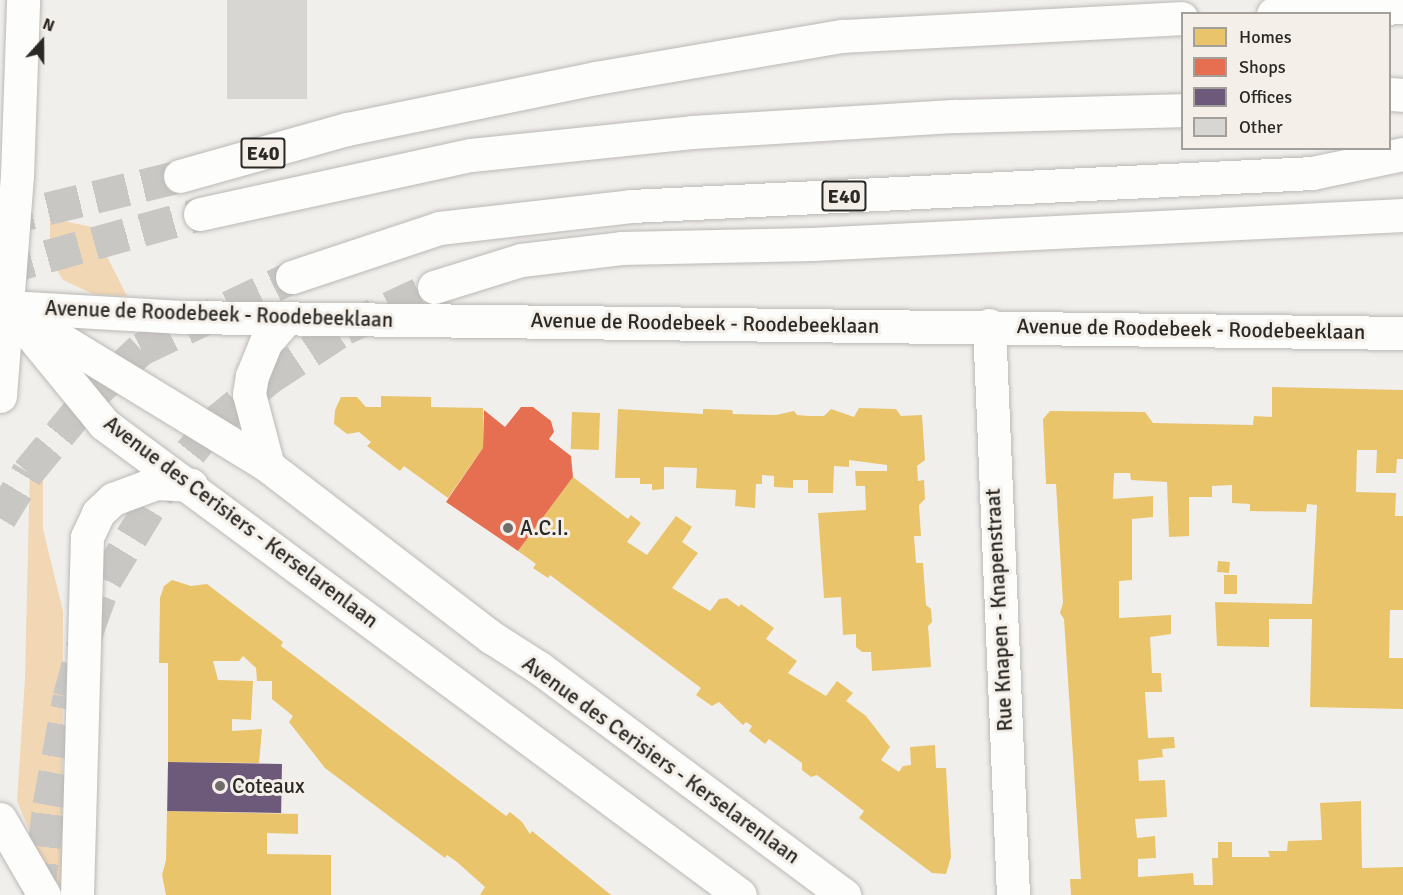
<!DOCTYPE html>
<style>
body{margin:0}
#map{position:relative;width:1403px;height:895px;overflow:hidden;background:#f1efec;font-family:Signika,sans-serif}
div>[style]{position:absolute}
.green>*{inset:0;background:#f2d7b4}
.homes>*{inset:0;background:#e9c46a;transform-origin:0 0}
.shops>*{inset:0;background:#e76f51}
.offices>*{inset:0;background:#6d597a;transform-origin:0 0}
.building>*{inset:0;background:#d7d6d3;transform-origin:0 0}
.trunk-tunnel>*{height:33px;margin-top:-16.5px;transform-origin:0;background:repeating-linear-gradient(90deg,#c9c7c4 0 33px,transparent 0 49px)}
.roads{filter:drop-shadow(0 0 2px #bbb9b6) drop-shadow(0 0 2px #bbb9b6)}
.minor>*{height:33px;margin:-16.5px;padding:0 16.5px;transform-origin:16.5px;border-radius:16.5px;background:#fdfdfc}
.tertiary>*{height:33px;margin:-16.5px;padding:0 16.5px;transform-origin:16.5px;border-radius:16.5px;background:#fdfdfc}
.primary>*{height:33px;margin:-16.5px;padding:0 16.5px;transform-origin:16.5px;border-radius:16.5px;background:#fdfdfc}
.trunk>*{height:33px;margin:-16.5px;padding:0 16.5px;transform-origin:16.5px;border-radius:16.5px;background:#fdfdfc}
.dots>*{width:16px;height:16px;translate:-50% -50%;box-sizing:border-box;border:3px solid #f4efe9;border-radius:50%}
span{translate:-50% -50%;white-space:nowrap;text-align:center;line-height:1.15;-webkit-text-stroke:6px #f4efe9;paint-order:stroke}
.shield-label span{padding:2px 4px;background:#f4efe9;border:2px solid;border-radius:4px;-webkit-text-stroke-width:0}
.shield-label{font-size:20px;color:#2a2926;font-weight:700}
.street-label{font-size:21px;color:#2a2926}
.poi-label{font-size:21px;color:#2a2926}
.left{translate:0 -50%;text-align:left}
.legend{position:absolute;left:1181px;top:12px;width:210px;height:138px;box-sizing:border-box;background:#f4efe9;border:2px solid #a3a09b;margin:0;padding:8px 10px;list-style:none;font-size:18px;color:#2a2926}
.legend li{display:flex;align-items:center;gap:12px;height:30px}
.legend b{width:30px;border:2px solid #a3a09b}
.north{position:absolute;left:12px;top:12px;width:60px;height:60px;-webkit-text-stroke:4px #f4efe9;paint-order:stroke;rotate:21deg;font-size:16px;font-weight:700;line-height:24px;text-align:center;color:#2a2926}
.north::after{content:'';display:block;margin:auto;width:21px;height:27px;background:#2a2926;clip-path:polygon(50% 0,100% 100%,50% 72%,0 100%)}
</style>
<div id="map">
<div class="green">
<div style="clip-path:polygon(50px 218px,92px 227px,127px 296px,93px 294px,63px 280px,50px 259px)"></div>
<div style="clip-path:polygon(30px 467px,43px 472px,43px 529px,63px 611px,62px 880px,57px 887px,52px 885px,17px 801px,25px 678px)"></div>
</div>
<div class="homes">
<div style="clip-path:polygon(1272px 387px,1403px 390px,1403px 459px,1397px 459px,1396px 473px,1376px 473px,1377px 450px,1357px 450px,1356px 492px,1396px 493px,1395px 516px,1403px 516px,1403px 610px,1390px 610px,1389px 658px,1403px 658px,1403px 709px,1310px 707px,1312px 619px,1269px 619px,1269px 647px,1217px 646px,1215px 602px,1312px 604px,1317px 505px,1307px 504px,1306px 512px,1250px 511px,1250px 504px,1232px 503px,1232px 485px,1212px 486px,1212px 497px,1189px 497px,1189px 536px,1169px 537px,1167px 482px,1131px 480px,1130px 473px,1114px 473px,1113px 499px,1153px 496px,1153px 517px,1132px 519px,1132px 580px,1119px 581px,1119px 618px,1171px 615px,1171px 634px,1150px 637px,1152px 673px,1161px 673px,1162px 692px,1145px 692px,1148px 738px,1174px 737px,1175px 748px,1162px 749px,1163px 757px,1138px 760px,1139px 781px,1165px 780px,1167px 817px,1135px 819px,1137px 838px,1155px 836px,1156px 858px,1138px 859px,1138px 877px,1193px 873px,1194px 885px,1213px 885px,1212px 858px,1218px 858px,1218px 842px,1232px 842px,1232px 857px,1270px 857px,1268px 851px,1287px 851px,1288px 841px,1322px 840px,1320px 803px,1361px 801px,1362px 868px,1403px 867px,1403px 895px,1071px 895px,1070px 879px,1081px 879px,1064px 619px,1060px 613px,1063px 603px,1056px 484px,1046px 484px,1043px 419px,1050px 411px,1145px 412px,1153px 423px,1253px 425px,1254px 416px,1272px 417px)"></div>
<div style="clip-path:polygon(381px 396px,431px 397px,431px 407px,483px 408px,483px 448px,448px 498px,404px 466px,400px 471px,367px 446px,371px 442px,359px 432px,347px 434px,334px 424px,335px 410px,341px 397px,357px 397px,366px 407px,381px 407px)"></div>
<div style="clip-path:polygon(859px 408px,896px 409px,901px 416px,922px 415px,925px 460px,917px 466px,918px 481px,924px 480px,925px 499px,919px 505px,921px 536px,914px 536px,916px 563px,923px 563px,926px 605px,931px 609px,932px 622px,928px 626px,931px 667px,872px 671px,871px 652px,862px 652px,856px 647px,856px 634px,843px 635px,841px 597px,824px 598px,818px 513px,866px 510px,865px 486px,856px 486px,855px 471px,887px 471px,887px 465px,849px 460px,849px 467px,834px 466px,833px 493px,808px 493px,808px 480px,793px 480px,793px 488px,774px 487px,774px 476px,762px 475px,762px 484px,756px 484px,755px 508px,735px 506px,736px 490px,696px 488px,697px 468px,664px 467px,664px 489px,652px 490px,652px 484px,640px 484px,640px 478px,615px 478px,618px 409px,703px 414px,703px 409px,732px 410px,733px 414px,776px 415px,794px 411px,797px 415px,809px 416px,824px 416px,831px 409px,854px 417px)"></div>
<div style="left:572px;top:412px;width:28px;height:37px;rotate:2deg"></div>
<div style="clip-path:polygon(573px 477px,628px 519px,631px 515px,641px 523px,627px 542px,647px 555px,676px 516px,692px 527px,682px 542px,698px 553px,672px 588px,710px 611px,719px 599px,727px 598px,739px 607px,741px 604px,774px 628px,766px 639px,797px 661px,788px 673px,826px 696px,837px 681px,853px 693px,846px 701px,866px 716px,890px 747px,881px 760px,899px 772px,903px 766px,911px 765px,910px 747px,935px 745px,936px 768px,946px 768px,951px 857px,946px 874px,932px 873px,859px 818px,864px 811px,817px 775px,811px 777px,802px 770px,802px 763px,769px 739px,765px 744px,749px 731px,752px 726px,746px 722px,743px 725px,719px 702px,712px 706px,696px 695px,701px 688px,550px 575px,548px 578px,533px 568px,536px 564px,518px 551px)"></div>
<div style="left:1218px;top:561px;width:12px;height:11px;rotate:5deg"></div>
<div style="left:1224px;top:575px;width:13px;height:19px"></div>
<div style="clip-path:polygon(172px 580px,191px 586px,207px 584px,283px 642px,281px 646px,506px 816px,510px 812px,522px 822px,530px 834px,532px 831px,611px 895px,480px 895px,485px 887px,457px 862px,447px 855px,445px 858px,325px 768px,289px 722px,293px 716px,272px 699px,272px 681px,257px 681px,256px 668px,243px 656px,239px 661px,213px 661px,218px 680px,253px 681px,251px 720px,232px 719px,232px 731px,262px 729px,259px 763px,168px 762px,168px 663px,159px 663px,160px 598px,164px 586px)"></div>
<div style="clip-path:polygon(167px 811px,298px 814px,298px 834px,267px 833px,267px 854px,331px 855px,331px 895px,166px 895px,162px 875px,166px 860px)"></div>
</div>
<div class="shops">
<div style="clip-path:polygon(521px 407px,533px 407px,551px 421px,554px 432px,549px 439px,571px 456px,573px 477px,518px 551px,446px 502px,483px 448px,484px 410px,505px 427px)"></div>
</div>
<div class="offices">
<div style="left:168px;top:762px;width:114px;height:49px;rotate:1deg"></div>
</div>
<div class="building">
<div style="left:227px;top:0;width:80px;height:99px"></div>
</div>
<div class="trunk-tunnel">
<div style="left:0;top:220px;width:185px;rotate:-13.7deg"></div>
<div style="left:0;top:269px;width:207px;rotate:-15.4deg"></div>
<div style="left:0;top:518px;width:54px;rotate:-58.7deg"></div>
<div style="left:28px;top:472px;width:97px;rotate:-50.4deg"></div>
<div style="left:90px;top:397px;width:70px;rotate:-43.3deg"></div>
<div style="left:141px;top:349px;width:167px;rotate:-25.5deg"></div>
<div style="left:38px;top:895px;width:91px;rotate:-83deg"></div>
<div style="left:49px;top:805px;width:110px;rotate:-79.5deg"></div>
<div style="left:69px;top:697px;width:74px;rotate:-74.3deg"></div>
<div style="left:89px;top:626px;width:50px;rotate:-70.1deg"></div>
<div style="left:106px;top:579px;width:104px;rotate:-58.8deg"></div>
<div style="left:160px;top:490px;width:83px;rotate:-51.3deg"></div>
<div style="left:212px;top:425px;width:74px;rotate:-39.5deg"></div>
<div style="left:269px;top:378px;width:91px;rotate:-33.3deg"></div>
<div style="left:345px;top:328px;width:98px;rotate:-24.7deg"></div>
</div>
<div class="roads">
<div class="minor">
<div style="left:8px;top:307px;width:175px;rotate:3.3deg"></div>
<div style="left:183px;top:317px;width:1220px;rotate:0.75deg"></div>
<div style="left:989px;top:325px;width:571px;rotate:87.59deg"></div>
<div style="left:77px;top:895px;width:358px;rotate:-88.4deg"></div>
<div style="left:87px;top:537px;width:26px;rotate:-65deg"></div>
<div style="left:98px;top:513px;width:21px;rotate:-43deg"></div>
<div style="left:113px;top:499px;width:46px;rotate:-20.4deg"></div>
<div style="left:156px;top:483px;width:35px;rotate:3deg"></div>
</div>
<div class="tertiary">
<div style="left:8px;top:307px;width:305px;rotate:31.4deg"></div>
<div style="left:268px;top:466px;width:281px;rotate:37.5deg"></div>
<div style="left:491px;top:637px;width:56px;rotate:32.6deg"></div>
<div style="left:538px;top:667px;width:382px;rotate:36.7deg"></div>
<div style="left:23px;top:325px;width:128px;rotate:50.7deg"></div>
<div style="left:104px;top:424px;width:791px;rotate:36.52deg"></div>
<div style="left:268px;top:466px;width:74px;rotate:-104.8deg"></div>
<div style="left:249px;top:394px;width:18px;rotate:-81deg"></div>
<div style="left:252px;top:376px;width:37px;rotate:-68deg"></div>
<div style="left:266px;top:342px;width:30px;rotate:-49deg"></div>
<div style="left:0;top:819px;width:88px;rotate:59.9deg"></div>
</div>
<div class="primary">
<div style="left:0;top:396px;width:221px;rotate:-85.6deg"></div>
<div style="left:17px;top:176px;width:176px;rotate:-88deg"></div>
</div>
<div class="trunk">
<div style="left:1273px;top:14px;width:130px;rotate:-3.1deg"></div>
<div style="left:1390px;top:94px;width:13px;rotate:4deg"></div>
<div style="left:180px;top:176px;width:173px;rotate:-15.7deg"></div>
<div style="left:347px;top:129px;width:254px;rotate:-11.6deg"></div>
<div style="left:596px;top:78px;width:250px;rotate:-9.7deg"></div>
<div style="left:842px;top:36px;width:340px;rotate:-3deg"></div>
<div style="left:200px;top:214px;width:277px;rotate:-12.3deg"></div>
<div style="left:471px;top:155px;width:222px;rotate:-5.9deg"></div>
<div style="left:692px;top:132px;width:265px;rotate:-3.5deg"></div>
<div style="left:957px;top:116px;width:225px;rotate:-1.5deg"></div>
<div style="left:292px;top:277px;width:155px;rotate:-18.4deg"></div>
<div style="left:439px;top:228px;width:193px;rotate:-6.5deg"></div>
<div style="left:631px;top:206px;width:682px;rotate:-2.77deg"></div>
<div style="left:1312px;top:173px;width:93px;rotate:-11.8deg"></div>
<div style="left:434px;top:287px;width:91px;rotate:-17.2deg"></div>
<div style="left:521px;top:260px;width:101px;rotate:-6.8deg"></div>
<div style="left:621px;top:248px;width:191px;rotate:-1.2deg"></div>
<div style="left:812px;top:244px;width:592px;rotate:-2.81deg"></div>
</div>
</div>
<div class="dots">
<div style="left:508px;top:528px;background:#706e6b"></div>
<div style="left:220px;top:786px;background:#706e6b"></div>
</div>
<div class="shield-label">
<span style="left:263px;top:153px">E40</span>
<span style="left:844px;top:196px">E40</span>
</div>
<div class="street-label">
<span style="left:219px;top:314px;rotate:2deg">Avenue de Roodebeek - Roodebeeklaan</span>
<span style="left:705px;top:323px;rotate:1deg">Avenue de Roodebeek - Roodebeeklaan</span>
<span style="left:1191px;top:329px;rotate:1deg">Avenue de Roodebeek - Roodebeeklaan</span>
<span style="left:241px;top:522px;rotate:37deg">Avenue des Cerisiers - Kerselarenlaan</span>
<span style="left:999px;top:610px;rotate:-93deg">Rue Knapen - Knapenstraat</span>
<span style="left:661px;top:760px;rotate:36deg">Avenue des Cerisiers - Kerselarenlaan</span>
</div>
<div class="poi-label">
<span class="left" style="left:520px;top:528px">A.C.I.</span>
<span class="left" style="left:232px;top:786px">Coteaux</span>
</div>
<ul class="legend">
<li><b style="height:16px;background:#e9c46a"></b>Homes</li>
<li><b style="height:16px;background:#e76f51"></b>Shops</li>
<li><b style="height:16px;background:#6d597a"></b>Offices</li>
<li><b style="height:16px;background:#d7d6d3"></b>Other</li>
</ul>
<div class="north">N</div>
</div>
